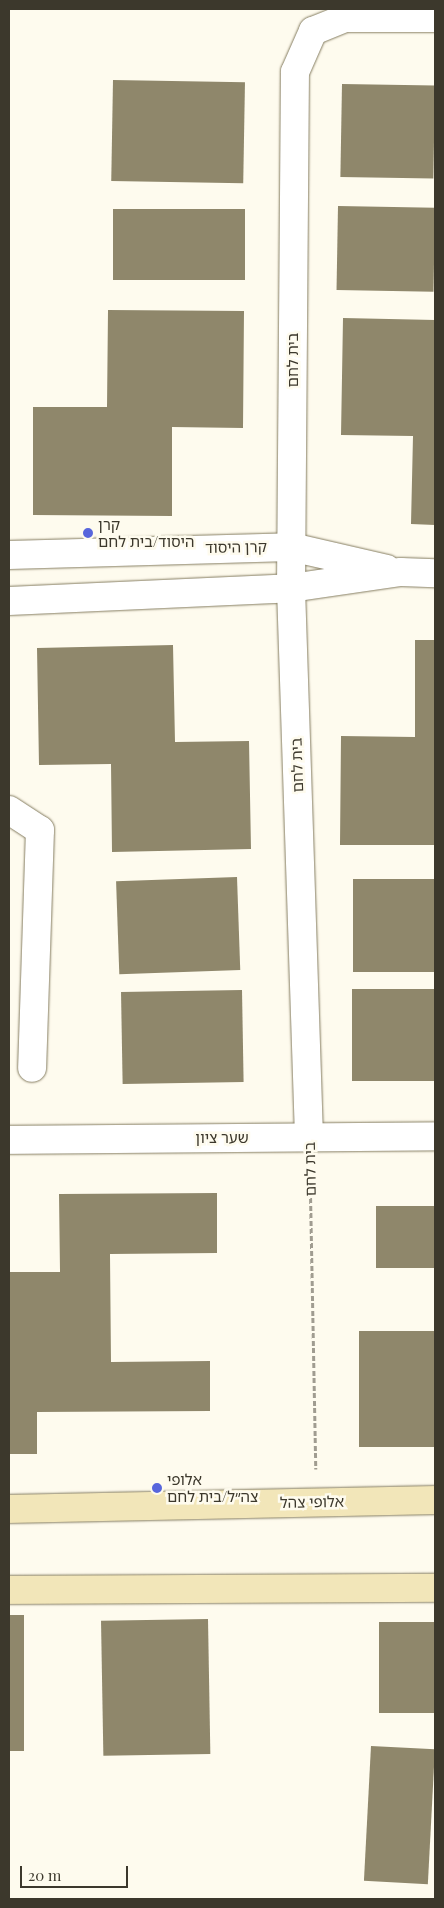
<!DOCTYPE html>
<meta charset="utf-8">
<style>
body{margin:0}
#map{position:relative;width:444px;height:1908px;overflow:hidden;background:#fefbee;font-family:"Playfair Display","Noto Sans Hebrew",serif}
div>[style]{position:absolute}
.building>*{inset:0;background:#8f876b;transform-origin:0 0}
.path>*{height:3px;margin-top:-1.5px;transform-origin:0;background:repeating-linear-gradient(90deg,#a09c90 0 5px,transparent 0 7.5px)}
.roads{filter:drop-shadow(0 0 1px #867e62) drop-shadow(0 0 1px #867e62)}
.minor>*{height:28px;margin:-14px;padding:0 14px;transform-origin:14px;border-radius:14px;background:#fff}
.major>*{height:28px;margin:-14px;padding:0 14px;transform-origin:14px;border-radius:14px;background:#f2e6b9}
.dots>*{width:14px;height:14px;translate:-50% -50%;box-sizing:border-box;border:2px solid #fefbee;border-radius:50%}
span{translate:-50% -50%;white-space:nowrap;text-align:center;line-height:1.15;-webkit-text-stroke:5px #fefbee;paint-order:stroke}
.street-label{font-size:15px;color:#3c382c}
.poi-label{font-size:15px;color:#3c382c}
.left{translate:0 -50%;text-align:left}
.frame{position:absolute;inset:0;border:10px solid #3c382c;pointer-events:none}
.scale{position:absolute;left:20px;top:1866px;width:108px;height:22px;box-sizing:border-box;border:2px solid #3c382c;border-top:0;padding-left:6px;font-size:15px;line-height:18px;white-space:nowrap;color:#3c382c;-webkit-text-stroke:4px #fefbee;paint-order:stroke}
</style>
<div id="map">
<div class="building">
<div style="left:113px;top:80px;width:132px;height:101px;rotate:1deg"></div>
<div style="left:342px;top:84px;width:93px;height:93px;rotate:1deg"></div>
<div style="left:338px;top:206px;width:97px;height:84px;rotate:1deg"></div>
<div style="left:113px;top:209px;width:132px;height:71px"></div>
<div style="clip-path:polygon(108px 310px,244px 311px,243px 428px,172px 427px,172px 516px,33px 515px,33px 407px,107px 407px)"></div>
<div style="clip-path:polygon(343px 318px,435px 320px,435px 525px,411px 524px,413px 436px,341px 435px)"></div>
<div style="clip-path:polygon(415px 640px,435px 640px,435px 845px,340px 845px,341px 736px,415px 737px)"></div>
<div style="clip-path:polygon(173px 645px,175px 742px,249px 741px,251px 849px,112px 852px,111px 764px,39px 765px,37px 648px)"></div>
<div style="left:237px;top:877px;width:93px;height:121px;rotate:88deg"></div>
<div style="left:435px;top:879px;width:93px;height:82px;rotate:90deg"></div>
<div style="left:435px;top:989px;width:92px;height:83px;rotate:90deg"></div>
<div style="left:242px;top:990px;width:92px;height:121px;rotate:89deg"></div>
<div style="clip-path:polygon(217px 1193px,217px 1253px,110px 1254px,111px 1362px,210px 1361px,210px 1411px,37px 1412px,37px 1454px,9px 1454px,9px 1272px,60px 1272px,59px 1194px)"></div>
<div style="left:435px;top:1206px;width:62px;height:59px;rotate:90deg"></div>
<div style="left:435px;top:1331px;width:116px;height:76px;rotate:90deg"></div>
<div style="left:9px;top:1615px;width:15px;height:136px"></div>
<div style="left:208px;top:1619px;width:135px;height:107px;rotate:89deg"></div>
<div style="left:379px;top:1622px;width:56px;height:91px"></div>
<div style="left:371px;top:1746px;width:64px;height:135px;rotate:3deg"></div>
</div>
<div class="path">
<div style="left:310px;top:1168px;width:301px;rotate:88.9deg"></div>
</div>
<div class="roads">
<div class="minor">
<div style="left:9px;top:555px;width:282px;rotate:-1.6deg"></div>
<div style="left:291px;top:547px;width:98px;rotate:12.9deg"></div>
<div style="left:9px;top:601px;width:282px;rotate:-2.6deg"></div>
<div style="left:291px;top:588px;width:111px;rotate:-8.3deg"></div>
<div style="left:401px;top:572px;width:34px;rotate:2deg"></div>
<div style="left:9px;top:810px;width:37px;rotate:33deg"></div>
<div style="left:40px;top:830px;width:238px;rotate:91.9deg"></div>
<div style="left:309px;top:1137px;width:549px;rotate:-91.88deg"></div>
<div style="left:291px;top:588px;width:516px;rotate:-89.56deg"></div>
<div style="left:295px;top:72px;width:45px;rotate:-66.3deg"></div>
<div style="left:313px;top:31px;width:35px;rotate:-22deg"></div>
<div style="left:346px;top:18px;width:89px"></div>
<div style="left:9px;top:1140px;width:426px;rotate:-0.5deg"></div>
</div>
<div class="major">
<div style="left:9px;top:1509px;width:426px;rotate:-1.2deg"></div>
<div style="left:9px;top:1590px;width:426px;rotate:-0.3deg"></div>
</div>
</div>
<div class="dots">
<div style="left:88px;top:533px;background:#5866dc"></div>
<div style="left:157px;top:1488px;background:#5866dc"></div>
</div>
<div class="street-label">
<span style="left:293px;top:360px;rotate:-90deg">בית לחם</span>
<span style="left:236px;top:547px;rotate:-1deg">קרן היסוד</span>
<span style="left:297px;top:765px;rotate:-92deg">בית לחם</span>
<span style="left:222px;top:1138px">שער ציון</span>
<span style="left:310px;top:1169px;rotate:-91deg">בית לחם</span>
<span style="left:312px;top:1502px;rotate:-1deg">אלופי צהל</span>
</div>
<div class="poi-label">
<span class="left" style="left:98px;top:533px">קרן<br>היסוד/בית לחם</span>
<span class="left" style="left:167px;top:1488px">אלופי<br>צה״ל/בית לחם</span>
</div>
<div class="frame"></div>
<div class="scale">20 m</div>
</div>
